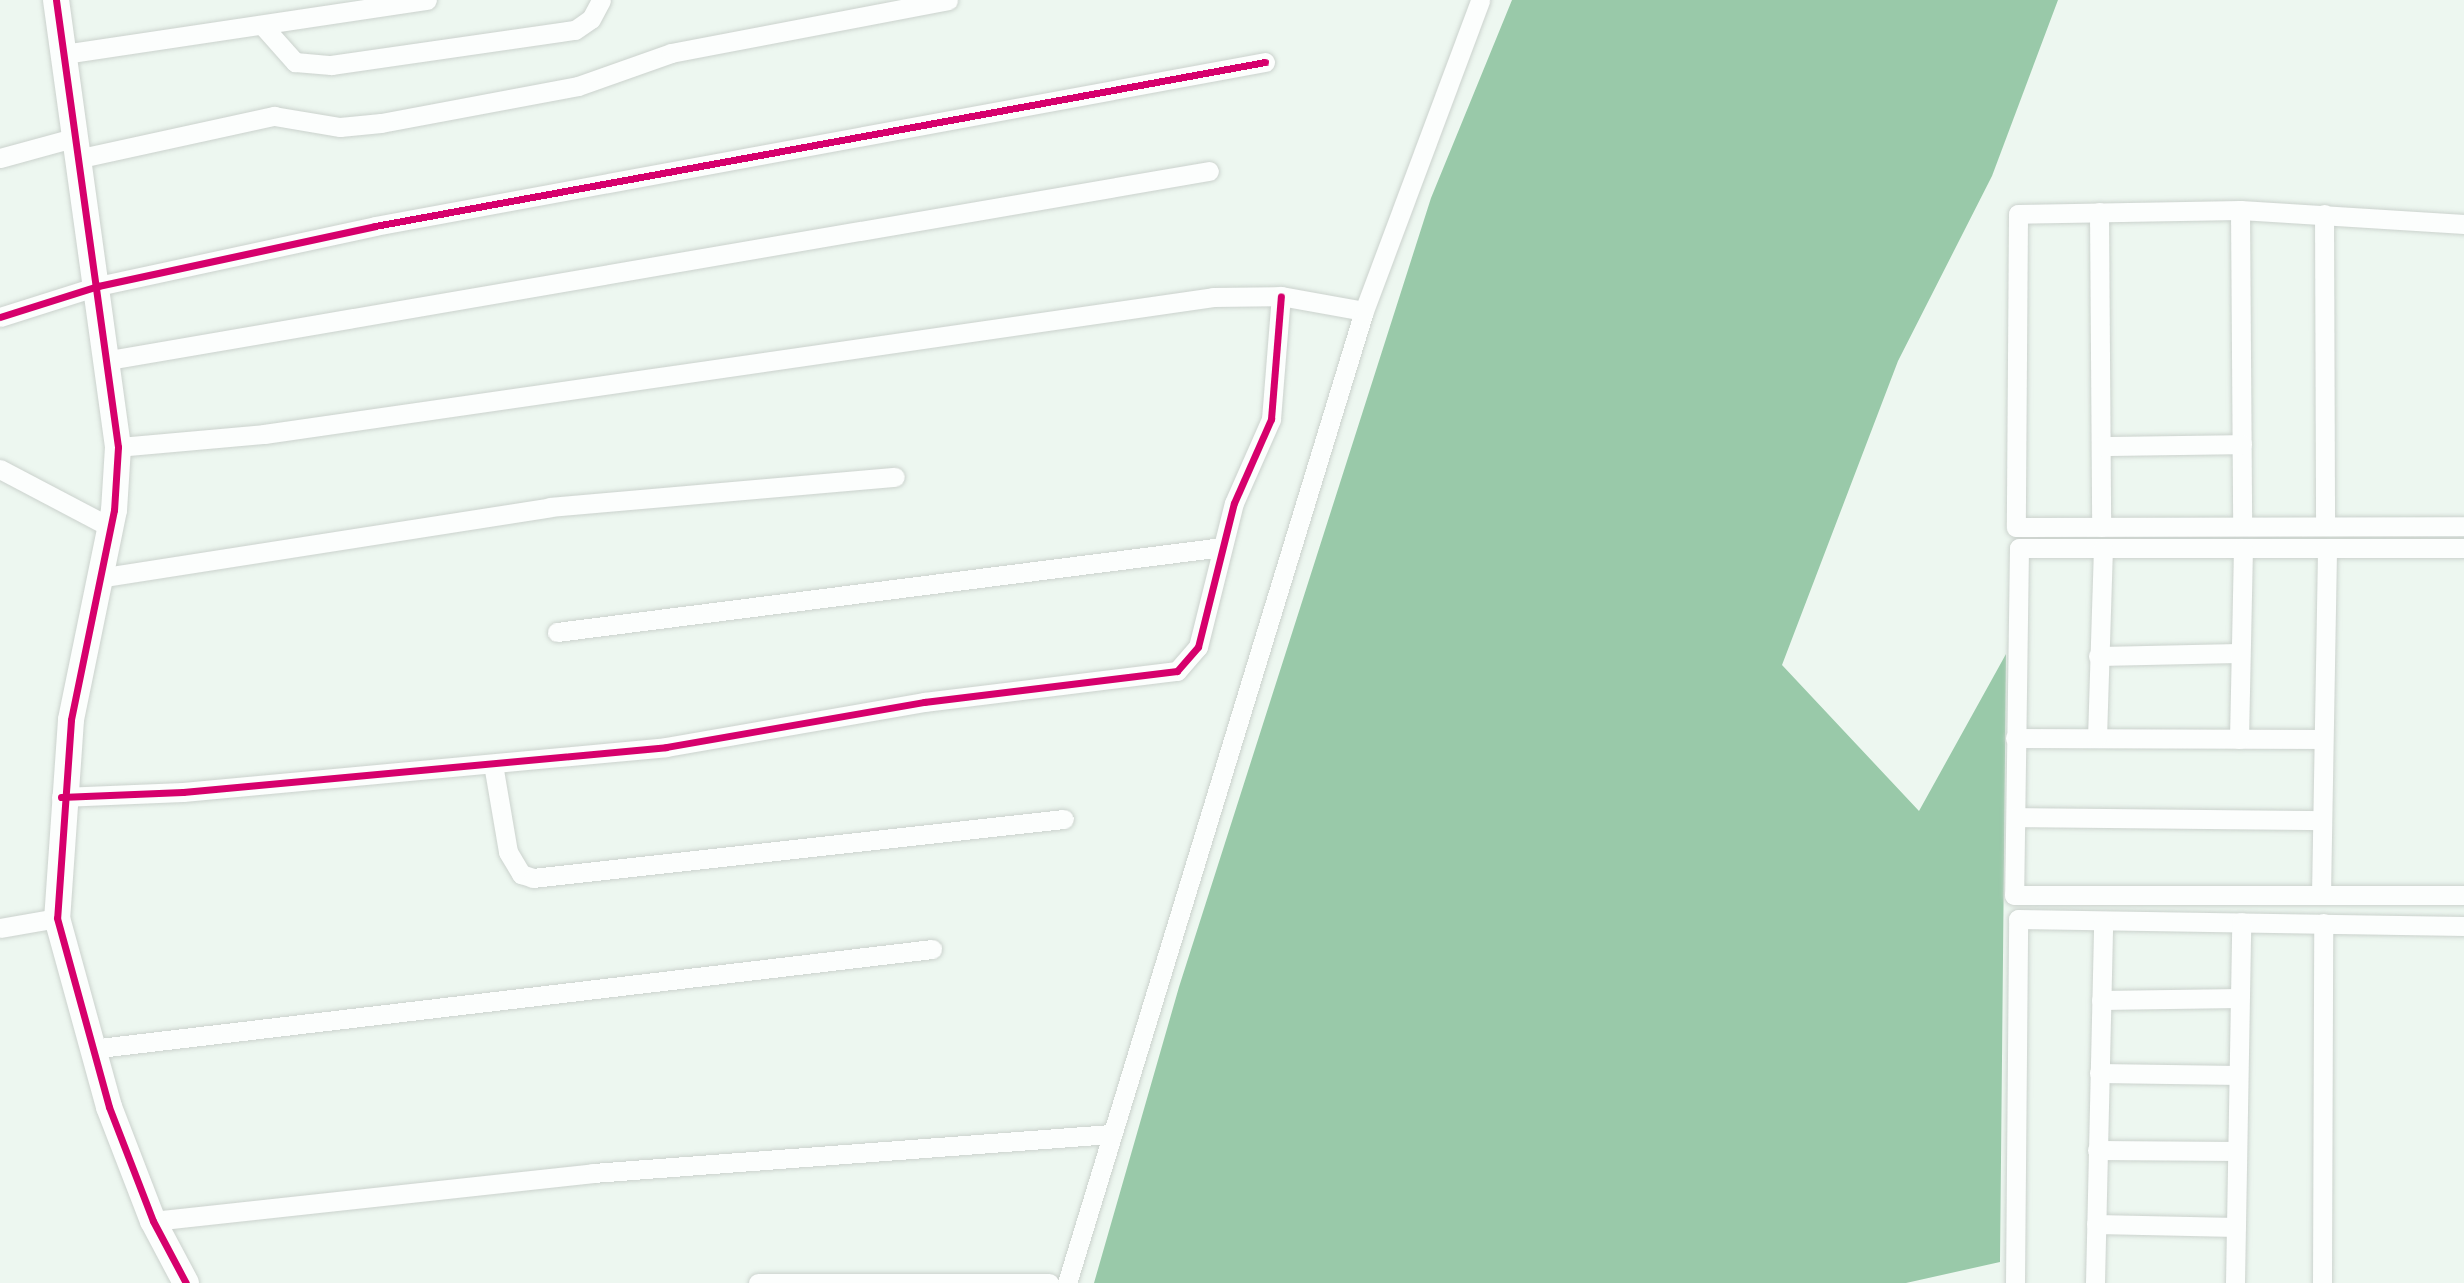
<!DOCTYPE html>
<style>
body{margin:0}
#map{position:relative;width:2464px;height:1283px;overflow:hidden;background:#edf7f0;font-family:"Varela Round",sans-serif}
div>[style]{position:absolute}
.water>*{inset:0;background:#99c9a9}
.roads{filter:drop-shadow(0 0 2px #cbd2cd) drop-shadow(0 0 2px #cbd2cd)}
.street>*{height:19px;margin:-9.5px;padding:0 9.5px;transform-origin:9.5px;border-radius:9.5px;background:#fcfefd}
.secondary>*{height:26px;margin:-13px;padding:0 13px;transform-origin:13px;border-radius:13px;background:#fcfefd}
.cycleway>*{height:7px;margin:-3.5px;padding:0 3.5px;transform-origin:3.5px;border-radius:3.5px;background:#d6006c}
span{translate:-50% -50%;white-space:nowrap;text-align:center;line-height:1.15;-webkit-text-stroke:6px #fff;paint-order:stroke}
</style>
<div id="map">
<div class="water">
<div style="clip-path:polygon(1512px 0,2058px 0,1992px 176px,1898px 361px,1782px 665px,1919px 811px,2006px 654px,2000px 1262px,1906px 1283px,1094px 1283px,1179px 987px,1431px 198px)"></div>
</div>
<div class="roads">
<div class="street">
<div style="left:262px;top:25px;width:50px;rotate:48.3deg"></div>
<div style="left:295px;top:62px;width:36px;rotate:5deg"></div>
<div style="left:331px;top:65px;width:246px;rotate:-8.2deg"></div>
<div style="left:575px;top:30px;width:19px;rotate:-35deg"></div>
<div style="left:591px;top:19px;width:21px;rotate:-62deg"></div>
<div style="left:64px;top:54px;width:367px;rotate:-8.5deg"></div>
<div style="left:0;top:158px;width:80px;rotate:-15.3deg"></div>
<div style="left:81px;top:158px;width:198px;rotate:-12.3deg"></div>
<div style="left:274px;top:116px;width:67px;rotate:9.5deg"></div>
<div style="left:340px;top:127px;width:41px;rotate:-5.6deg"></div>
<div style="left:381px;top:123px;width:200px;rotate:-10.6deg"></div>
<div style="left:578px;top:86px;width:99px;rotate:-19.5deg"></div>
<div style="left:671px;top:53px;width:282px;rotate:-10.8deg"></div>
<div style="left:2240px;top:210px;width:316px;rotate:89.6deg"></div>
<div style="left:2099px;top:212px;width:315px;rotate:89.6deg"></div>
<div style="left:2324px;top:214px;width:311px;rotate:89.8deg"></div>
<div style="left:2464px;top:224px;width:224px;rotate:-176.4deg"></div>
<div style="left:2240px;top:210px;width:222px;rotate:179deg"></div>
<div style="left:2018px;top:214px;width:313px;rotate:90.4deg"></div>
<div style="left:2016px;top:527px;width:448px;rotate:-0.1deg"></div>
<div style="left:0;top:317px;width:103px;rotate:-17.6deg"></div>
<div style="left:98px;top:286px;width:283px;rotate:-12.2deg"></div>
<div style="left:375px;top:226px;width:905px;rotate:-10.44deg"></div>
<div style="left:109px;top:360px;width:1116px;rotate:-9.75deg"></div>
<div style="left:2101px;top:446px;width:141px;rotate:-0.8deg"></div>
<div style="left:118px;top:447px;width:147px;rotate:-5.1deg"></div>
<div style="left:264px;top:434px;width:959px;rotate:-8.21deg"></div>
<div style="left:1213px;top:297px;width:68px;rotate:-0.8deg"></div>
<div style="left:1281px;top:296px;width:84px;rotate:10.2deg"></div>
<div style="left:0;top:469px;width:124px;rotate:27.8deg"></div>
<div style="left:2464px;top:548px;width:445px;rotate:180deg"></div>
<div style="left:2019px;top:548px;width:347px;rotate:90.8deg"></div>
<div style="left:2014px;top:895px;width:450px"></div>
<div style="left:99px;top:578px;width:457px;rotate:-8.9deg"></div>
<div style="left:550px;top:507px;width:346px;rotate:-5deg"></div>
<div style="left:557px;top:632px;width:670px;rotate:-7.28deg"></div>
<div style="left:2098px;top:656px;width:142px;rotate:-1.2deg"></div>
<div style="left:2015px;top:738px;width:308px;rotate:0.2deg"></div>
<div style="left:2097px;top:738px;width:190px;rotate:-88.2deg"></div>
<div style="left:2239px;top:739px;width:191px;rotate:-88.8deg"></div>
<div style="left:493px;top:764px;width:89px;rotate:80.3deg"></div>
<div style="left:508px;top:852px;width:26px;rotate:59deg"></div>
<div style="left:521px;top:874px;width:13px;rotate:18deg"></div>
<div style="left:533px;top:878px;width:534px;rotate:-6.34deg"></div>
<div style="left:61px;top:797px;width:122px;rotate:-2.3deg"></div>
<div style="left:183px;top:792px;width:485px;rotate:-5.3deg"></div>
<div style="left:666px;top:747px;width:262px;rotate:-9.9deg"></div>
<div style="left:924px;top:702px;width:255px;rotate:-7deg"></div>
<div style="left:1177px;top:671px;width:32px;rotate:-49deg"></div>
<div style="left:1198px;top:647px;width:148px;rotate:-76deg"></div>
<div style="left:1234px;top:503px;width:92px;rotate:-66.2deg"></div>
<div style="left:1271px;top:419px;width:123px;rotate:-85.4deg"></div>
<div style="left:2016px;top:817px;width:306px;rotate:0.6deg"></div>
<div style="left:2321px;top:895px;width:347px;rotate:-89deg"></div>
<div style="left:0;top:928px;width:58px;rotate:-10deg"></div>
<div style="left:2101px;top:1000px;width:138px;rotate:-0.8deg"></div>
<div style="left:91px;top:1049px;width:847px;rotate:-6.78deg"></div>
<div style="left:2099px;top:1073px;width:139px;rotate:0.8deg"></div>
<div style="left:2097px;top:1150px;width:140px;rotate:0.4deg"></div>
<div style="left:153px;top:1221px;width:443px;rotate:-6.2deg"></div>
<div style="left:593px;top:1173px;width:518px;rotate:-4.31deg"></div>
<div style="left:2096px;top:1224px;width:140px;rotate:1.2deg"></div>
<div style="left:758px;top:1283px;width:291px"></div>
<div style="left:1067px;top:1283px;width:1016px;rotate:-73.01deg"></div>
<div style="left:1364px;top:311px;width:332px;rotate:-69.5deg"></div>
<div style="left:2015px;top:1283px;width:364px;rotate:-89.5deg"></div>
<div style="left:2018px;top:919px;width:446px;rotate:0.9deg"></div>
<div style="left:2095px;top:1283px;width:362px;rotate:-88.7deg"></div>
<div style="left:2235px;top:1283px;width:361px;rotate:-89deg"></div>
<div style="left:2322px;top:1283px;width:360px;rotate:-89.8deg"></div>
</div>
<div class="secondary">
<div style="left:56px;top:0;width:451px;rotate:82.1deg"></div>
<div style="left:118px;top:447px;width:63px;rotate:93.6deg"></div>
<div style="left:114px;top:510px;width:214px;rotate:101.6deg"></div>
<div style="left:71px;top:720px;width:198px;rotate:94deg"></div>
<div style="left:57px;top:918px;width:196px;rotate:74.6deg"></div>
<div style="left:109px;top:1107px;width:122px;rotate:68.9deg"></div>
<div style="left:153px;top:1221px;width:70px;rotate:62deg"></div>
</div>
</div>
<div class="cycleway">
<div style="left:56px;top:0;width:451px;rotate:82.1deg"></div>
<div style="left:118px;top:447px;width:63px;rotate:93.6deg"></div>
<div style="left:114px;top:510px;width:214px;rotate:101.6deg"></div>
<div style="left:71px;top:720px;width:198px;rotate:94deg"></div>
<div style="left:57px;top:918px;width:196px;rotate:74.6deg"></div>
<div style="left:109px;top:1107px;width:122px;rotate:68.9deg"></div>
<div style="left:153px;top:1221px;width:70px;rotate:62deg"></div>
<div style="left:0;top:317px;width:103px;rotate:-17.6deg"></div>
<div style="left:98px;top:286px;width:283px;rotate:-12.2deg"></div>
<div style="left:375px;top:226px;width:905px;rotate:-10.44deg"></div>
<div style="left:61px;top:797px;width:122px;rotate:-2.3deg"></div>
<div style="left:183px;top:792px;width:485px;rotate:-5.3deg"></div>
<div style="left:666px;top:747px;width:262px;rotate:-9.9deg"></div>
<div style="left:924px;top:702px;width:255px;rotate:-7deg"></div>
<div style="left:1177px;top:671px;width:32px;rotate:-49deg"></div>
<div style="left:1198px;top:647px;width:148px;rotate:-76deg"></div>
<div style="left:1234px;top:503px;width:92px;rotate:-66.2deg"></div>
<div style="left:1271px;top:419px;width:123px;rotate:-85.4deg"></div>
</div>
</div>
